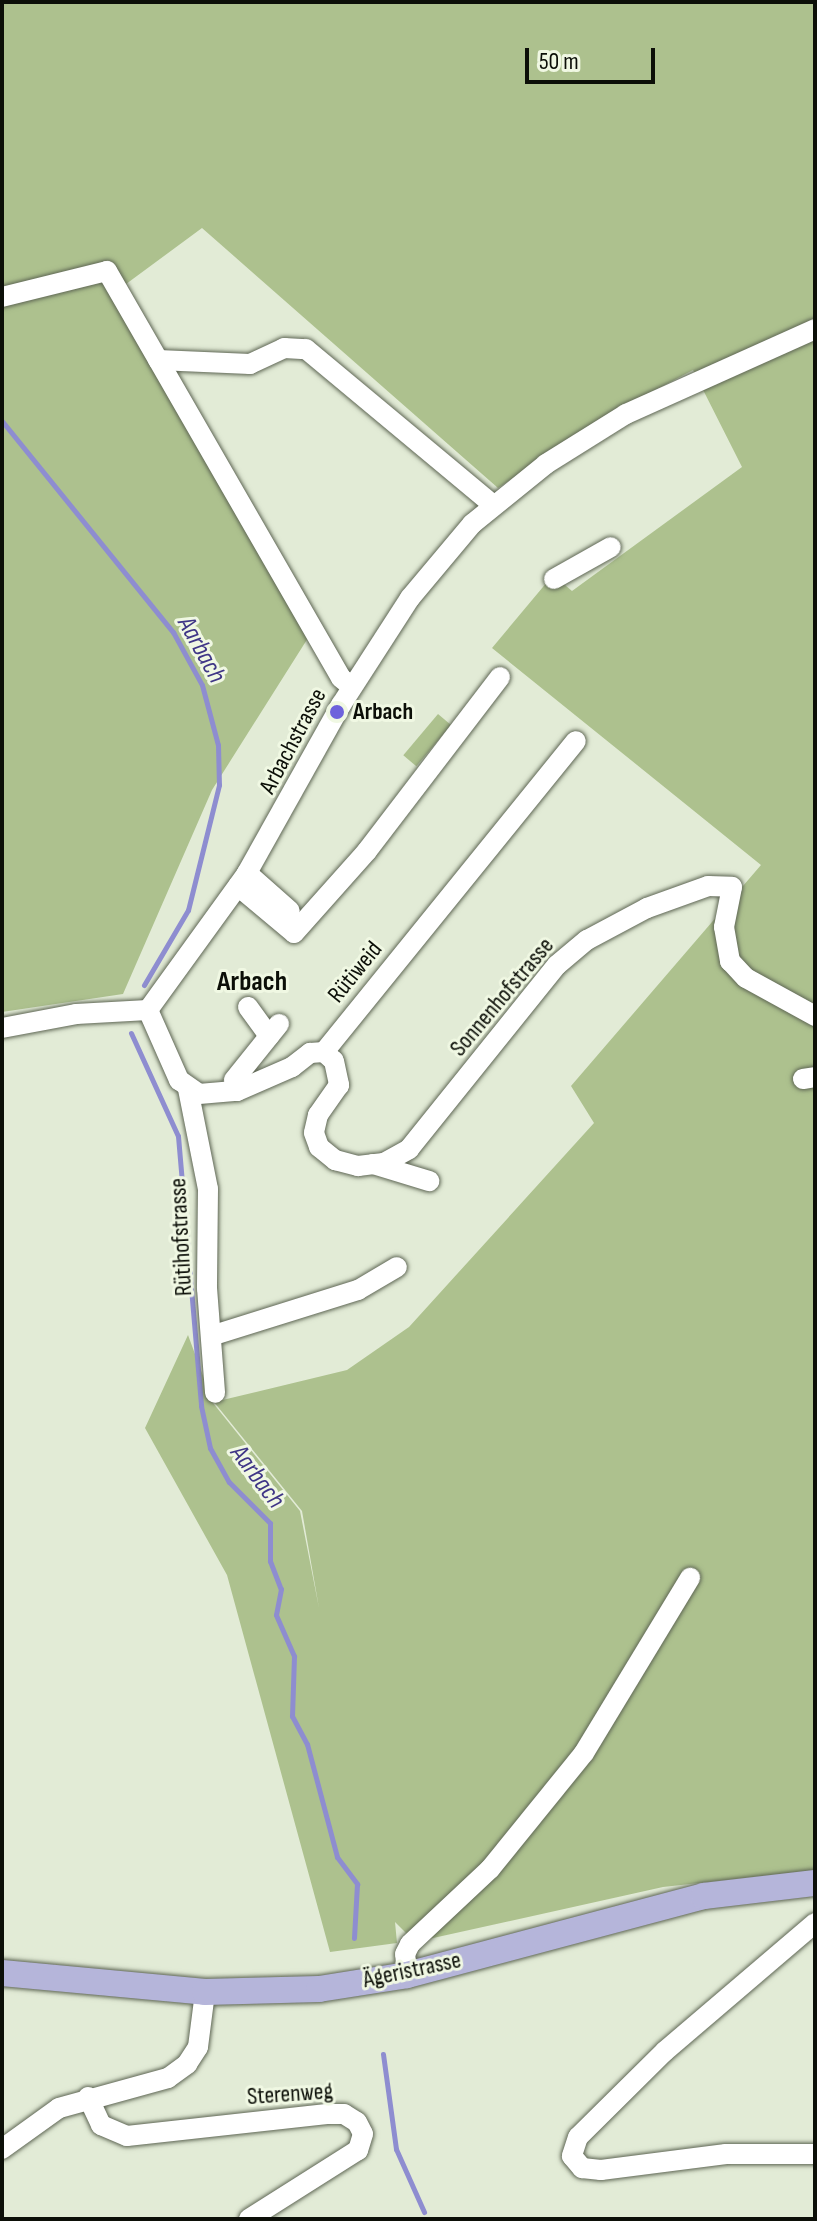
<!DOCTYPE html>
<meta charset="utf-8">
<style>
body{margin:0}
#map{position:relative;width:817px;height:2221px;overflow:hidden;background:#e2ebd6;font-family:"Sofia Sans Condensed",sans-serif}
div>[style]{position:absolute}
.green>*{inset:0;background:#adc18e;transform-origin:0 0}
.stream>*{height:5px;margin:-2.5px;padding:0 2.5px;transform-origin:2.5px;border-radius:2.5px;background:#8e8dd0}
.roads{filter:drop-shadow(0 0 2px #5e6654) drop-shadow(0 0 2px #5e6654)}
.minor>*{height:20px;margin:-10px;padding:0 10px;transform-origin:10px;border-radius:10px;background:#fff}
.major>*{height:26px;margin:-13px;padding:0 13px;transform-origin:13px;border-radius:13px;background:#b5b5da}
.dots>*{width:22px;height:22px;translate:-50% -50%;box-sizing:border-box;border:4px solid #f0f8e3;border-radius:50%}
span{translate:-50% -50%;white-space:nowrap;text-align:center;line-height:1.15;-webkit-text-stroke:6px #f0f8e3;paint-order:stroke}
.poi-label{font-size:24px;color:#0c0f08;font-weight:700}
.left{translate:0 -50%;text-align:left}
.street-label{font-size:24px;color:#0c0f08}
.water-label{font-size:26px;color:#3f3686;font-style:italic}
.quarter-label{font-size:28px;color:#0c0f08;font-weight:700}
.frame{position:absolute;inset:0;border:4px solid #0c0f08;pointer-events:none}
.scale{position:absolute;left:525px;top:48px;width:130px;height:36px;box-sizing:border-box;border:4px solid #0c0f08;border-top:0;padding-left:10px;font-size:24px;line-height:28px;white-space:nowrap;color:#0c0f08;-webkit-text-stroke:6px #f0f8e3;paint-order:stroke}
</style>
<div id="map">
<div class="green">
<div style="clip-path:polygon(2px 2px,815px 2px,815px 1870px,663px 1887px,415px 1942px,395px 1922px,397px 1943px,330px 1952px,227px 1575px,145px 1428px,188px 1335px,213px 1403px,300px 1511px,319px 1608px,302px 1511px,214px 1402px,347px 1370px,409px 1327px,594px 1123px,571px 1086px,761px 865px,492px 648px,553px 575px,572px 591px,742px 467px,693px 370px,603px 418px,498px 488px,202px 228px,122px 287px,308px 638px,212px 790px,123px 994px,2px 1012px)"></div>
<div style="left:438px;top:714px;width:17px;height:54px;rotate:40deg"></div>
</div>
<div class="stream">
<div style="left:2px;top:421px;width:272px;rotate:51deg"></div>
<div style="left:173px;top:632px;width:60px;rotate:61.3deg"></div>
<div style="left:202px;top:685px;width:62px;rotate:75.1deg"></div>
<div style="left:218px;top:745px;width:40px;rotate:88.6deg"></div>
<div style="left:219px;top:785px;width:129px;rotate:103.9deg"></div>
<div style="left:188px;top:910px;width:87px;rotate:120.4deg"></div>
<div style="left:131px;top:1033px;width:113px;rotate:65.5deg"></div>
<div style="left:178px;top:1136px;width:271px;rotate:85.1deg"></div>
<div style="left:201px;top:1406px;width:43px;rotate:77.9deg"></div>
<div style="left:210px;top:1448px;width:39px;rotate:61deg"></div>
<div style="left:229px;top:1482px;width:58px;rotate:45deg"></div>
<div style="left:270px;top:1523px;width:38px;rotate:90deg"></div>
<div style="left:270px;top:1561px;width:30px;rotate:69deg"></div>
<div style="left:281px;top:1589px;width:26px;rotate:101deg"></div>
<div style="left:276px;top:1615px;width:45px;rotate:66.3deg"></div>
<div style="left:294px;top:1656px;width:60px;rotate:91.9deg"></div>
<div style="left:292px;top:1716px;width:32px;rotate:62deg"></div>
<div style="left:307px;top:1744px;width:117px;rotate:75.1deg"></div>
<div style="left:337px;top:1857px;width:34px;rotate:53deg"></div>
<div style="left:357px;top:1884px;width:54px;rotate:93.2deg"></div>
<div style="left:383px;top:2054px;width:96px;rotate:82.2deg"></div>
<div style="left:396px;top:2149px;width:69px;rotate:66deg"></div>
</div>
<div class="roads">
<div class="minor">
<div style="left:2px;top:297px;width:108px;rotate:-13.9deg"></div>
<div style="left:107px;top:271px;width:469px;rotate:60.1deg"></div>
<div style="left:341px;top:678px;width:14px;rotate:39deg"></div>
<div style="left:158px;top:360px;width:92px;rotate:2.5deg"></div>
<div style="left:250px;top:364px;width:38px;rotate:-25deg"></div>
<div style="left:284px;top:348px;width:22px;rotate:3deg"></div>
<div style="left:306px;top:349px;width:244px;rotate:39.8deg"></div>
<div style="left:554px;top:579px;width:65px;rotate:-29.3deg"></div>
<div style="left:247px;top:873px;width:57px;rotate:41.5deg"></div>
<div style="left:238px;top:886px;width:73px;rotate:40deg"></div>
<div style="left:294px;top:933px;width:110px;rotate:-48.3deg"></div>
<div style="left:367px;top:851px;width:219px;rotate:-52.6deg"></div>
<div style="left:248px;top:1007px;width:36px;rotate:54deg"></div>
<div style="left:148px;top:1010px;width:169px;rotate:-54.1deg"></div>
<div style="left:247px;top:873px;width:193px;rotate:-60.8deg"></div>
<div style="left:341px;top:705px;width:127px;rotate:-57.2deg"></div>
<div style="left:410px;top:598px;width:97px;rotate:-50deg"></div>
<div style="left:472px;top:524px;width:95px;rotate:-39deg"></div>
<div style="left:546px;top:464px;width:94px;rotate:-32deg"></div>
<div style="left:626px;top:414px;width:207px;rotate:-24.2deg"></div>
<div style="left:148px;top:1010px;width:77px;rotate:66.1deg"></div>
<div style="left:179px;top:1080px;width:24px;rotate:35deg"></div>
<div style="left:199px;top:1094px;width:38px;rotate:-5deg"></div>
<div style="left:237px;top:1091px;width:60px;rotate:-23.6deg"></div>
<div style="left:292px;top:1067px;width:23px;rotate:-38deg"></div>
<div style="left:310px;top:1053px;width:14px;rotate:-4deg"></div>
<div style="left:324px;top:1052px;width:400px;rotate:-51deg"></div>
<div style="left:2px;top:1028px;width:75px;rotate:-10.7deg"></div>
<div style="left:76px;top:1014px;width:72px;rotate:-3.2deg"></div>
<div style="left:324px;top:1052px;width:13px;rotate:42deg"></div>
<div style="left:334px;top:1061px;width:25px;rotate:78deg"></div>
<div style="left:339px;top:1085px;width:37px;rotate:125deg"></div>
<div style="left:318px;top:1115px;width:18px;rotate:103deg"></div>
<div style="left:314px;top:1133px;width:15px;rotate:70deg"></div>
<div style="left:319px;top:1147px;width:21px;rotate:39deg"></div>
<div style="left:335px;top:1160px;width:24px;rotate:15deg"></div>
<div style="left:358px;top:1166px;width:26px;rotate:-7deg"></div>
<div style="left:384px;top:1163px;width:29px;rotate:-29deg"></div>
<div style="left:409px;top:1149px;width:236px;rotate:-51.2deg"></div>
<div style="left:557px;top:965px;width:39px;rotate:-40deg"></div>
<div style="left:587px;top:940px;width:68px;rotate:-28.1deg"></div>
<div style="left:647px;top:908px;width:65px;rotate:-19.8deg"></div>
<div style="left:708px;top:886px;width:24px;rotate:2deg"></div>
<div style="left:732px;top:887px;width:41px;rotate:101.3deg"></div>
<div style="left:724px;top:927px;width:35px;rotate:80deg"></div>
<div style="left:730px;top:961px;width:23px;rotate:47deg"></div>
<div style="left:746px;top:978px;width:79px;rotate:28.8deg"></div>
<div style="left:803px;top:1079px;width:12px;rotate:-9deg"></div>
<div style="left:188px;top:1089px;width:102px;rotate:78.7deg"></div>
<div style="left:208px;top:1189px;width:99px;rotate:90.6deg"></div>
<div style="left:207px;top:1288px;width:105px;rotate:85.6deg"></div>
<div style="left:237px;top:1091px;width:11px;rotate:-105deg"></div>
<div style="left:234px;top:1080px;width:72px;rotate:-51.2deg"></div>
<div style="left:373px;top:1164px;width:59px;rotate:16.9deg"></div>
<div style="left:214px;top:1335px;width:151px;rotate:-17.4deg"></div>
<div style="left:358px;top:1290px;width:45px;rotate:-30.5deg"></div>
<div style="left:815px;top:1923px;width:197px;rotate:139.5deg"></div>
<div style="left:665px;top:2051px;width:122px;rotate:135.3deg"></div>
<div style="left:578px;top:2137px;width:20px;rotate:108deg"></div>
<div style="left:572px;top:2156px;width:16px;rotate:50deg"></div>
<div style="left:582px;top:2168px;width:19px;rotate:6deg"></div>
<div style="left:601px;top:2170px;width:126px;rotate:-7.3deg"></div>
<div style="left:726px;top:2154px;width:89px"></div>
<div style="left:407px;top:1975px;width:21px;rotate:-95deg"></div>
<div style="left:405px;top:1954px;width:11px;rotate:-63deg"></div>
<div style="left:410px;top:1944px;width:110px;rotate:-43.2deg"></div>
<div style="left:490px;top:1869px;width:149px;rotate:-51deg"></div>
<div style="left:584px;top:1753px;width:205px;rotate:-58.8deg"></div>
<div style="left:88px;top:2097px;width:31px;rotate:65deg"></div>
<div style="left:101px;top:2125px;width:28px;rotate:23deg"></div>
<div style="left:127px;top:2136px;width:201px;rotate:-6.3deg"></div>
<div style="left:327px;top:2114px;width:17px"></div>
<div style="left:344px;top:2114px;width:15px;rotate:32deg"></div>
<div style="left:357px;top:2122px;width:13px;rotate:63deg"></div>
<div style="left:363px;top:2134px;width:17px;rotate:107deg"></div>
<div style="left:358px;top:2150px;width:129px;rotate:147.7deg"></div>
<div style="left:2px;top:2149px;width:70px;rotate:-35.7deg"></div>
<div style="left:59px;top:2108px;width:113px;rotate:-15.4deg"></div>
<div style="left:168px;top:2078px;width:24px;rotate:-36deg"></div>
<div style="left:187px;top:2064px;width:20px;rotate:-57deg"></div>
<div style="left:198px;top:2047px;width:55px;rotate:-82.7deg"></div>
</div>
<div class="major">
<div style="left:2px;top:1973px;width:204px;rotate:5.3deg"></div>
<div style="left:205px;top:1992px;width:114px;rotate:-1.5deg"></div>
<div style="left:319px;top:1989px;width:89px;rotate:-9deg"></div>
<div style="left:407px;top:1975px;width:307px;rotate:-14.9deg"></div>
<div style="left:704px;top:1896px;width:112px;rotate:-6.7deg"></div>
</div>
</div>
<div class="dots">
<div style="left:337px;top:712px;background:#6e62dc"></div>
</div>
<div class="poi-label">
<span class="left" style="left:353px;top:712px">Arbach</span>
</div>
<div class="street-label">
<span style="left:293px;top:741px;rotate:-62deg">Arbachstrasse</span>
<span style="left:355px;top:972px;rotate:-51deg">Rütiweid</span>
<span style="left:502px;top:997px;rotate:-50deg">Sonnenhofstrasse</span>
<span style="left:181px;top:1237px;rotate:-93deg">Rütihofstrasse</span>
<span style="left:412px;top:1970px;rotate:-12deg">Ägeristrasse</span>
<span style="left:290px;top:2094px;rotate:-4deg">Sterenweg</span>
</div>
<div class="water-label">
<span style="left:201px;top:650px;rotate:61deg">Aarbach</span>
<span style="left:257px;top:1477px;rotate:53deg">Aarbach</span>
</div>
<div class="quarter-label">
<span style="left:252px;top:982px">Arbach</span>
</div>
<div class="frame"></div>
<div class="scale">50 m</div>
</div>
